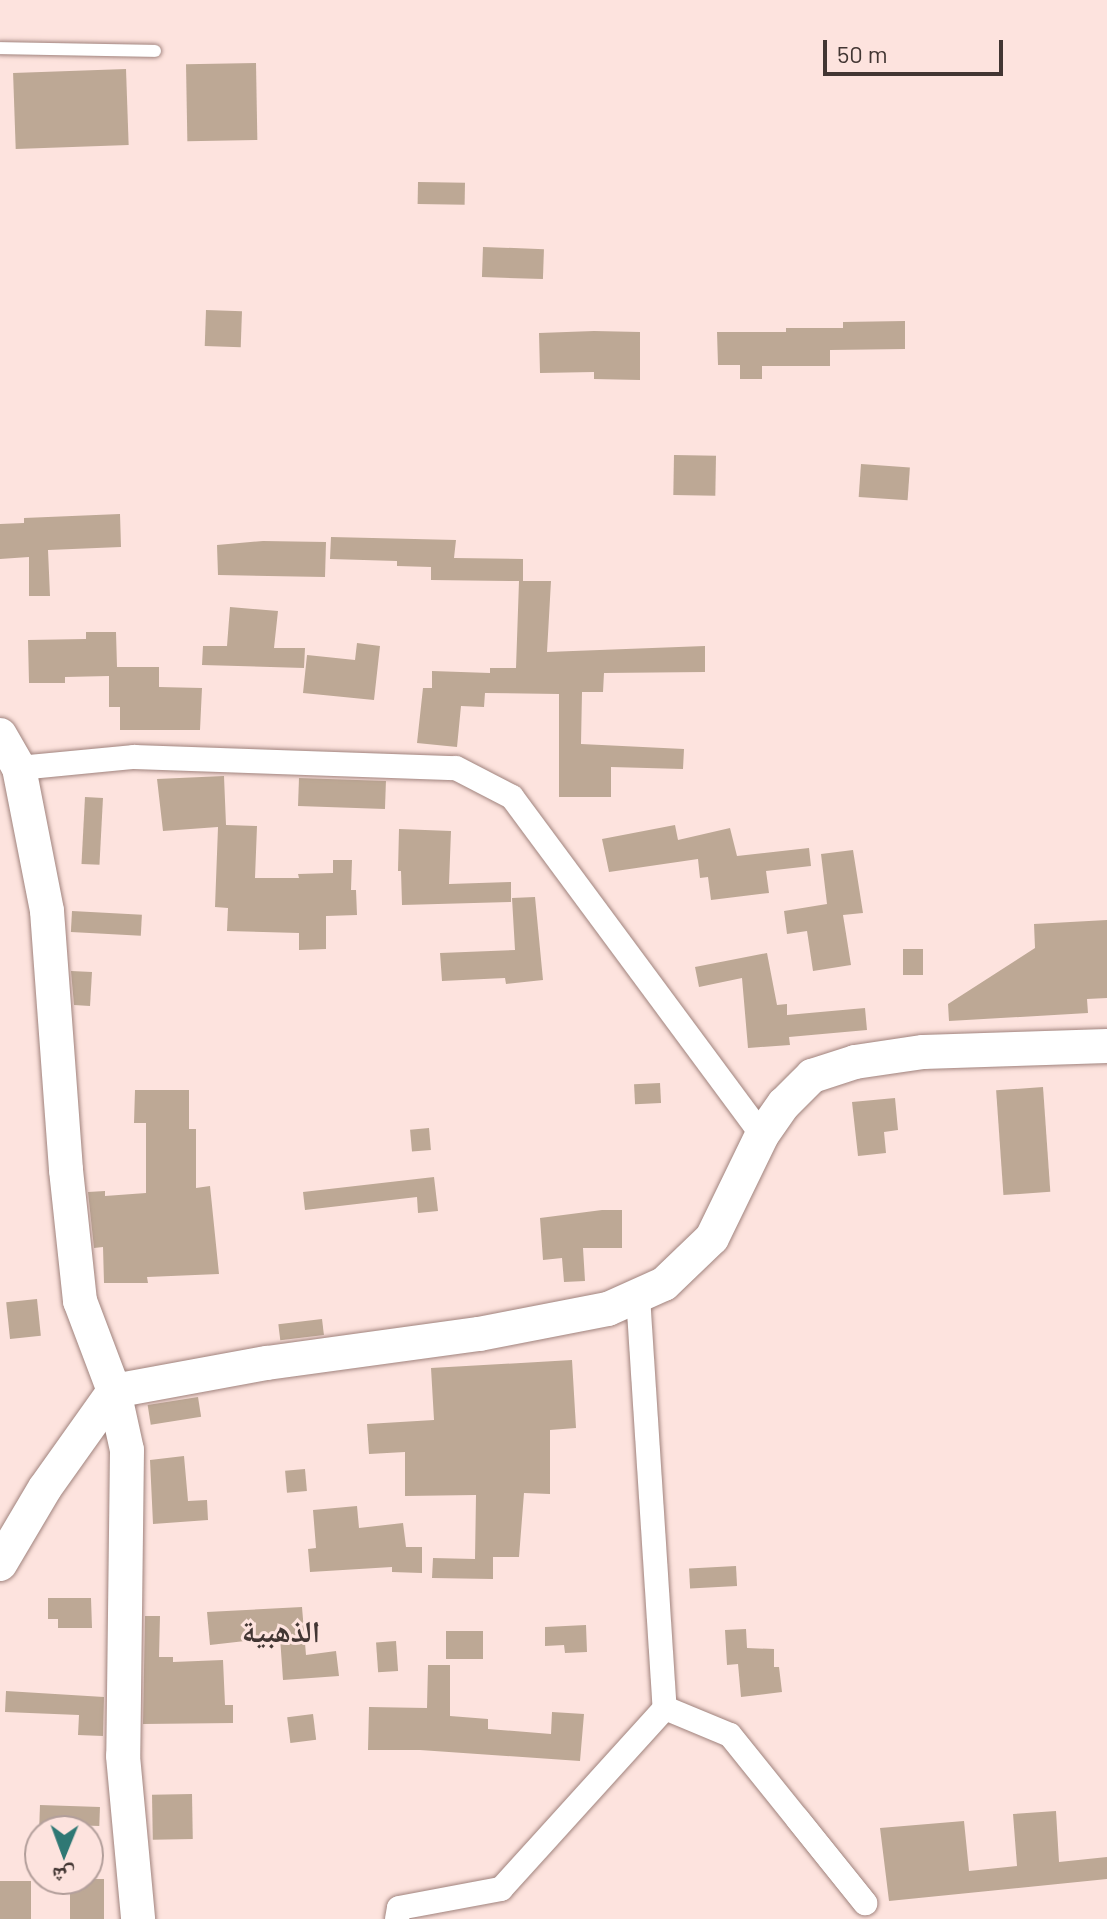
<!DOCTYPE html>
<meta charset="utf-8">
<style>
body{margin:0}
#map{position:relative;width:1107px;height:1919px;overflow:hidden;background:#fde3de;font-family:Barlow,"Noto Naskh Arabic",sans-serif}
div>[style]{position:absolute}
.building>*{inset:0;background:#bda895;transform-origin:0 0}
.roads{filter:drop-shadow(0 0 2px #a0837d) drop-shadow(0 0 2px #a0837d)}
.lane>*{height:12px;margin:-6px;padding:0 6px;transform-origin:6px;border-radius:6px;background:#fff}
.street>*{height:24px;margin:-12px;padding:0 12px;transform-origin:12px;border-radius:12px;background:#fff}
.secondary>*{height:34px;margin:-17px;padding:0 17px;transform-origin:17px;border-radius:17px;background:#fff}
span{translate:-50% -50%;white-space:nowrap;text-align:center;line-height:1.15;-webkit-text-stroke:6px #fde3de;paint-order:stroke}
.quarter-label{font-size:30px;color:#423633;font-weight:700}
.north{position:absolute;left:24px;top:1815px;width:80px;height:80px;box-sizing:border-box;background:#fde3de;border:2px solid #b29e9a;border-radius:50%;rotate:181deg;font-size:22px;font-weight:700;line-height:32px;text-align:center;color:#423633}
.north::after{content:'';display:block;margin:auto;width:28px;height:36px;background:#2f7874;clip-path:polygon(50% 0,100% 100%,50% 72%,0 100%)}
.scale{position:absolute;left:823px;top:40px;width:180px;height:36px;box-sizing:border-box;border:4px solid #423633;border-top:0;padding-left:10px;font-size:24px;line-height:28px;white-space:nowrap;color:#423633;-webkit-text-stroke:6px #fde3de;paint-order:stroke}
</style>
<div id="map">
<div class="building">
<div style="left:256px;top:63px;width:77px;height:70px;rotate:89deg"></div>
<div style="left:126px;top:69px;width:76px;height:113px;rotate:88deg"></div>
<div style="left:418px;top:182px;width:47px;height:22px;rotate:1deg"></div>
<div style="left:483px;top:247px;width:61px;height:30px;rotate:2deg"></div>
<div style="left:206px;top:310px;width:36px;height:36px;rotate:2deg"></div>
<div style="clip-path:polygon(905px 321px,905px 349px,830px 350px,830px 366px,762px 366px,762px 379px,740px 379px,740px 365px,718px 365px,717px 332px,786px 332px,786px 328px,843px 328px,843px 322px)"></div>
<div style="clip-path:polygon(594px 331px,640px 332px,640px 380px,594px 379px,594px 372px,540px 373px,539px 333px)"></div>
<div style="left:674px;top:455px;width:42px;height:40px;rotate:1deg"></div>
<div style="left:861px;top:464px;width:49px;height:33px;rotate:4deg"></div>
<div style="clip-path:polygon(120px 514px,121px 547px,48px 550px,50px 596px,29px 596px,29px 557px,0 559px,0 524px,24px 523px,24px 518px)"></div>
<div style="clip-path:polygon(331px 537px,456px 540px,454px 558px,523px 559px,523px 581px,551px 581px,547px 652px,705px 646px,705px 672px,604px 673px,603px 692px,582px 692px,581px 744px,684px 749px,683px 769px,611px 767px,611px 797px,559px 797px,559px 694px,485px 693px,484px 707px,461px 706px,457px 747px,417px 743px,423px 688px,432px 688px,432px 671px,490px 673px,490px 668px,516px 668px,519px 581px,431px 580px,431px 567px,397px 566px,397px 561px,330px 559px)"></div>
<div style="clip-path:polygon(263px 541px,326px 542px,325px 577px,218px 575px,217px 545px)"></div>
<div style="clip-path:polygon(230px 607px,278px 611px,274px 648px,305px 648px,304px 668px,202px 665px,203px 646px,227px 646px)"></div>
<div style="clip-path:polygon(86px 632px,116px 632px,117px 667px,159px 667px,159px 687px,202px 688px,200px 730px,120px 730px,120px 707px,109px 707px,109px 676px,65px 677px,65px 683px,29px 683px,28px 640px,86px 639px)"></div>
<div style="clip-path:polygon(357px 643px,380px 646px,374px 700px,303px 693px,307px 655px,355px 660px)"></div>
<div style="clip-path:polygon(224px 776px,226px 825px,257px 826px,255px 878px,299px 878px,298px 874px,333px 873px,333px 860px,352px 860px,351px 890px,356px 890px,357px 915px,326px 916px,326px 949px,299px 950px,299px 933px,227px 931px,228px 908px,215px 907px,218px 827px,163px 831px,157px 779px)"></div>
<div style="left:299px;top:778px;width:87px;height:28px;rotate:2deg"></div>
<div style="left:85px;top:797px;width:18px;height:67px;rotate:3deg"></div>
<div style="clip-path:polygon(675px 825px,678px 840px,730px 828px,737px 856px,809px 848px,811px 866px,766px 871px,769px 893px,711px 900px,708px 877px,700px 878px,698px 859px,609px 872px,602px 839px)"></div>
<div style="clip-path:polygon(399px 829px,451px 831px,449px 884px,511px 882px,511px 902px,402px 905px,401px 871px,398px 871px)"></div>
<div style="clip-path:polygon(853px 850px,863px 913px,843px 915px,851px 965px,813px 971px,807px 931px,787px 934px,784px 911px,827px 904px,821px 854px)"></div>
<div style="clip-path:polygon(535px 897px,543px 980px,506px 984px,505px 978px,442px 981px,440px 953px,515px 950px,512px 898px)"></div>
<div style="left:72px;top:911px;width:70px;height:21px;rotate:3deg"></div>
<div style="clip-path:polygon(1107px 920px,1107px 998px,1087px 999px,1088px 1013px,949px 1021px,948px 1004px,1035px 948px,1034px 924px)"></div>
<div style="left:903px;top:949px;width:20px;height:26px"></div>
<div style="clip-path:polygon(767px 953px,777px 1005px,787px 1004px,787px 1015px,865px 1008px,867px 1030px,789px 1037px,790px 1045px,748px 1048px,742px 978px,699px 987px,695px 967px)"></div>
<div style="clip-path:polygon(71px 971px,92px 972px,90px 1006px,74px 1005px)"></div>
<div style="left:660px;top:1083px;width:20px;height:26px;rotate:87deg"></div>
<div style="left:1043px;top:1087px;width:105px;height:47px;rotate:86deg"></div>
<div style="clip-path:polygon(135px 1090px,189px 1090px,189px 1129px,196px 1129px,196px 1188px,210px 1186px,219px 1274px,147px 1277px,148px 1283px,104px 1283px,103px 1247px,94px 1248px,88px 1192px,105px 1191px,105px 1196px,146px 1193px,146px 1123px,134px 1123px)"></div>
<div style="clip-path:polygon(895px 1098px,898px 1130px,884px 1132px,886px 1153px,858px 1156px,852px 1102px)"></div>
<div style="left:429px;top:1128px;width:22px;height:19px;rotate:85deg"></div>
<div style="clip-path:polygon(434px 1177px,438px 1211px,418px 1213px,417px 1197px,305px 1210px,303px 1192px)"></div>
<div style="clip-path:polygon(602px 1210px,622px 1210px,622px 1248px,583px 1248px,585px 1281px,564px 1282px,562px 1258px,543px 1260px,540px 1218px)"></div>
<div style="left:37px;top:1299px;width:37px;height:31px;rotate:84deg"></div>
<div style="left:322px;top:1319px;width:16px;height:44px;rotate:83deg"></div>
<div style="clip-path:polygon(572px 1360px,576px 1428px,550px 1430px,550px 1494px,524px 1493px,519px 1557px,493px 1557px,493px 1579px,432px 1578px,433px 1558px,475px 1559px,476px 1495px,405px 1496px,405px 1452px,369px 1454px,367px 1424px,434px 1420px,431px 1368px)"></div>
<div style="left:198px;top:1397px;width:20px;height:51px;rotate:81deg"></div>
<div style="clip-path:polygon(184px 1456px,188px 1501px,207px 1500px,208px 1520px,153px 1524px,150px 1460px)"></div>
<div style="left:305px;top:1469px;width:22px;height:20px;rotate:85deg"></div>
<div style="clip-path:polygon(357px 1506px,359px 1528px,403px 1523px,406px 1547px,422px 1547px,422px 1573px,392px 1572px,392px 1567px,310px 1572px,308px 1549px,316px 1548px,313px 1510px)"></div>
<div style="left:736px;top:1566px;width:20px;height:47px;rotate:87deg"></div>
<div style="clip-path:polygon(48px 1598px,91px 1598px,92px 1628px,58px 1628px,58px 1619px,48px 1619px)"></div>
<div style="clip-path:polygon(302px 1607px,306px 1655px,336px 1651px,339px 1676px,283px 1680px,280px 1637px,210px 1645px,207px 1612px)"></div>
<div style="clip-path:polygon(145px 1616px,160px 1616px,159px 1657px,173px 1657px,173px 1662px,223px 1660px,225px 1705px,233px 1705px,233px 1723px,143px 1724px)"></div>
<div style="clip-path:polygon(586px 1625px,587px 1652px,565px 1653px,564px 1645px,545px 1646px,545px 1627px)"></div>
<div style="clip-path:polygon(746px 1629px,747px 1648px,774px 1649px,774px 1667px,779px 1667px,782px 1692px,741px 1697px,738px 1664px,727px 1665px,725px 1630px)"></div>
<div style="left:446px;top:1631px;width:37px;height:28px"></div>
<div style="left:396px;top:1641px;width:30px;height:20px;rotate:86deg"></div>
<div style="clip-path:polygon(428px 1665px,450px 1665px,450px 1716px,488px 1719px,488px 1729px,551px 1734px,552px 1712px,584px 1714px,580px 1761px,420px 1750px,368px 1750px,369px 1707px,427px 1708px)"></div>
<div style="clip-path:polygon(6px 1691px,104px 1697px,103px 1736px,78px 1735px,79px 1715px,5px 1712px)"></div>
<div style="left:313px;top:1714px;width:26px;height:26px;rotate:83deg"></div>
<div style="left:192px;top:1794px;width:45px;height:40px;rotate:89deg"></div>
<div style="left:40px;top:1805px;width:60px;height:19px;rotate:2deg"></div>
<div style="clip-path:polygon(1056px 1811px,1059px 1862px,1107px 1857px,1107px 1879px,889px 1901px,880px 1828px,964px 1821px,969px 1871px,1017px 1866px,1013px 1814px)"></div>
<div style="left:70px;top:1879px;width:34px;height:40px"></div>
<div style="left:0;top:1881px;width:31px;height:38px"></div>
</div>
<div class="roads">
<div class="lane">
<div style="left:0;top:48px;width:155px;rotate:1.1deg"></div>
</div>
<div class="street">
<div style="left:19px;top:768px;width:116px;rotate:-5.5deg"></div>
<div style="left:134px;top:757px;width:322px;rotate:2deg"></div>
<div style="left:456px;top:768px;width:63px;rotate:27.4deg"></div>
<div style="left:512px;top:797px;width:420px;rotate:53.5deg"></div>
<div style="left:638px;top:1296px;width:413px;rotate:86.3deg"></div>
<div style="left:397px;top:1919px;width:11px;rotate:-80deg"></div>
<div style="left:399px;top:1908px;width:104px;rotate:-10.6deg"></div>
<div style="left:501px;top:1889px;width:244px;rotate:-47.8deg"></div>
<div style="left:665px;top:1708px;width:70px;rotate:22.6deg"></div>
<div style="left:730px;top:1735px;width:216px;rotate:51.2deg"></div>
<div style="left:865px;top:1903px;width:109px;rotate:-128.7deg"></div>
</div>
<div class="secondary">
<div style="left:0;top:735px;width:38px;rotate:60deg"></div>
<div style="left:19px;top:768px;width:146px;rotate:78.9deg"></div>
<div style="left:47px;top:911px;width:260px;rotate:85.8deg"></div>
<div style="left:66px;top:1170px;width:132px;rotate:83.9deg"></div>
<div style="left:80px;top:1301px;width:96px;rotate:69.3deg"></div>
<div style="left:114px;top:1391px;width:60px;rotate:77.6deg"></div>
<div style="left:127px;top:1450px;width:306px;rotate:90.7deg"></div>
<div style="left:123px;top:1756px;width:164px;rotate:84.7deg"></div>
<div style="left:0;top:1564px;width:88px;rotate:-59.4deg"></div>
<div style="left:45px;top:1488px;width:119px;rotate:-54.6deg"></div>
<div style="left:114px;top:1391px;width:156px;rotate:-10.4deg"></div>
<div style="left:267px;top:1363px;width:214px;rotate:-7.8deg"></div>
<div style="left:479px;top:1334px;width:131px;rotate:-11deg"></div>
<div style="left:608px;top:1309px;width:61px;rotate:-24.1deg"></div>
<div style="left:664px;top:1284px;width:66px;rotate:-43.8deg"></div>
<div style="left:712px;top:1238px;width:114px;rotate:-64.1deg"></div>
<div style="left:762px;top:1135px;width:38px;rotate:-55deg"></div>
<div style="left:784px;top:1104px;width:40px;rotate:-45deg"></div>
<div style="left:812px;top:1076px;width:45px;rotate:-18deg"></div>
<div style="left:855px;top:1062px;width:69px;rotate:-8.4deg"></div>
<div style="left:923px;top:1052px;width:184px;rotate:-1.9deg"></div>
</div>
</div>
<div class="quarter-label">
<span style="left:281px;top:1630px">الذهبية</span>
</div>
<div class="north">ش</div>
<div class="scale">50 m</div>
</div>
